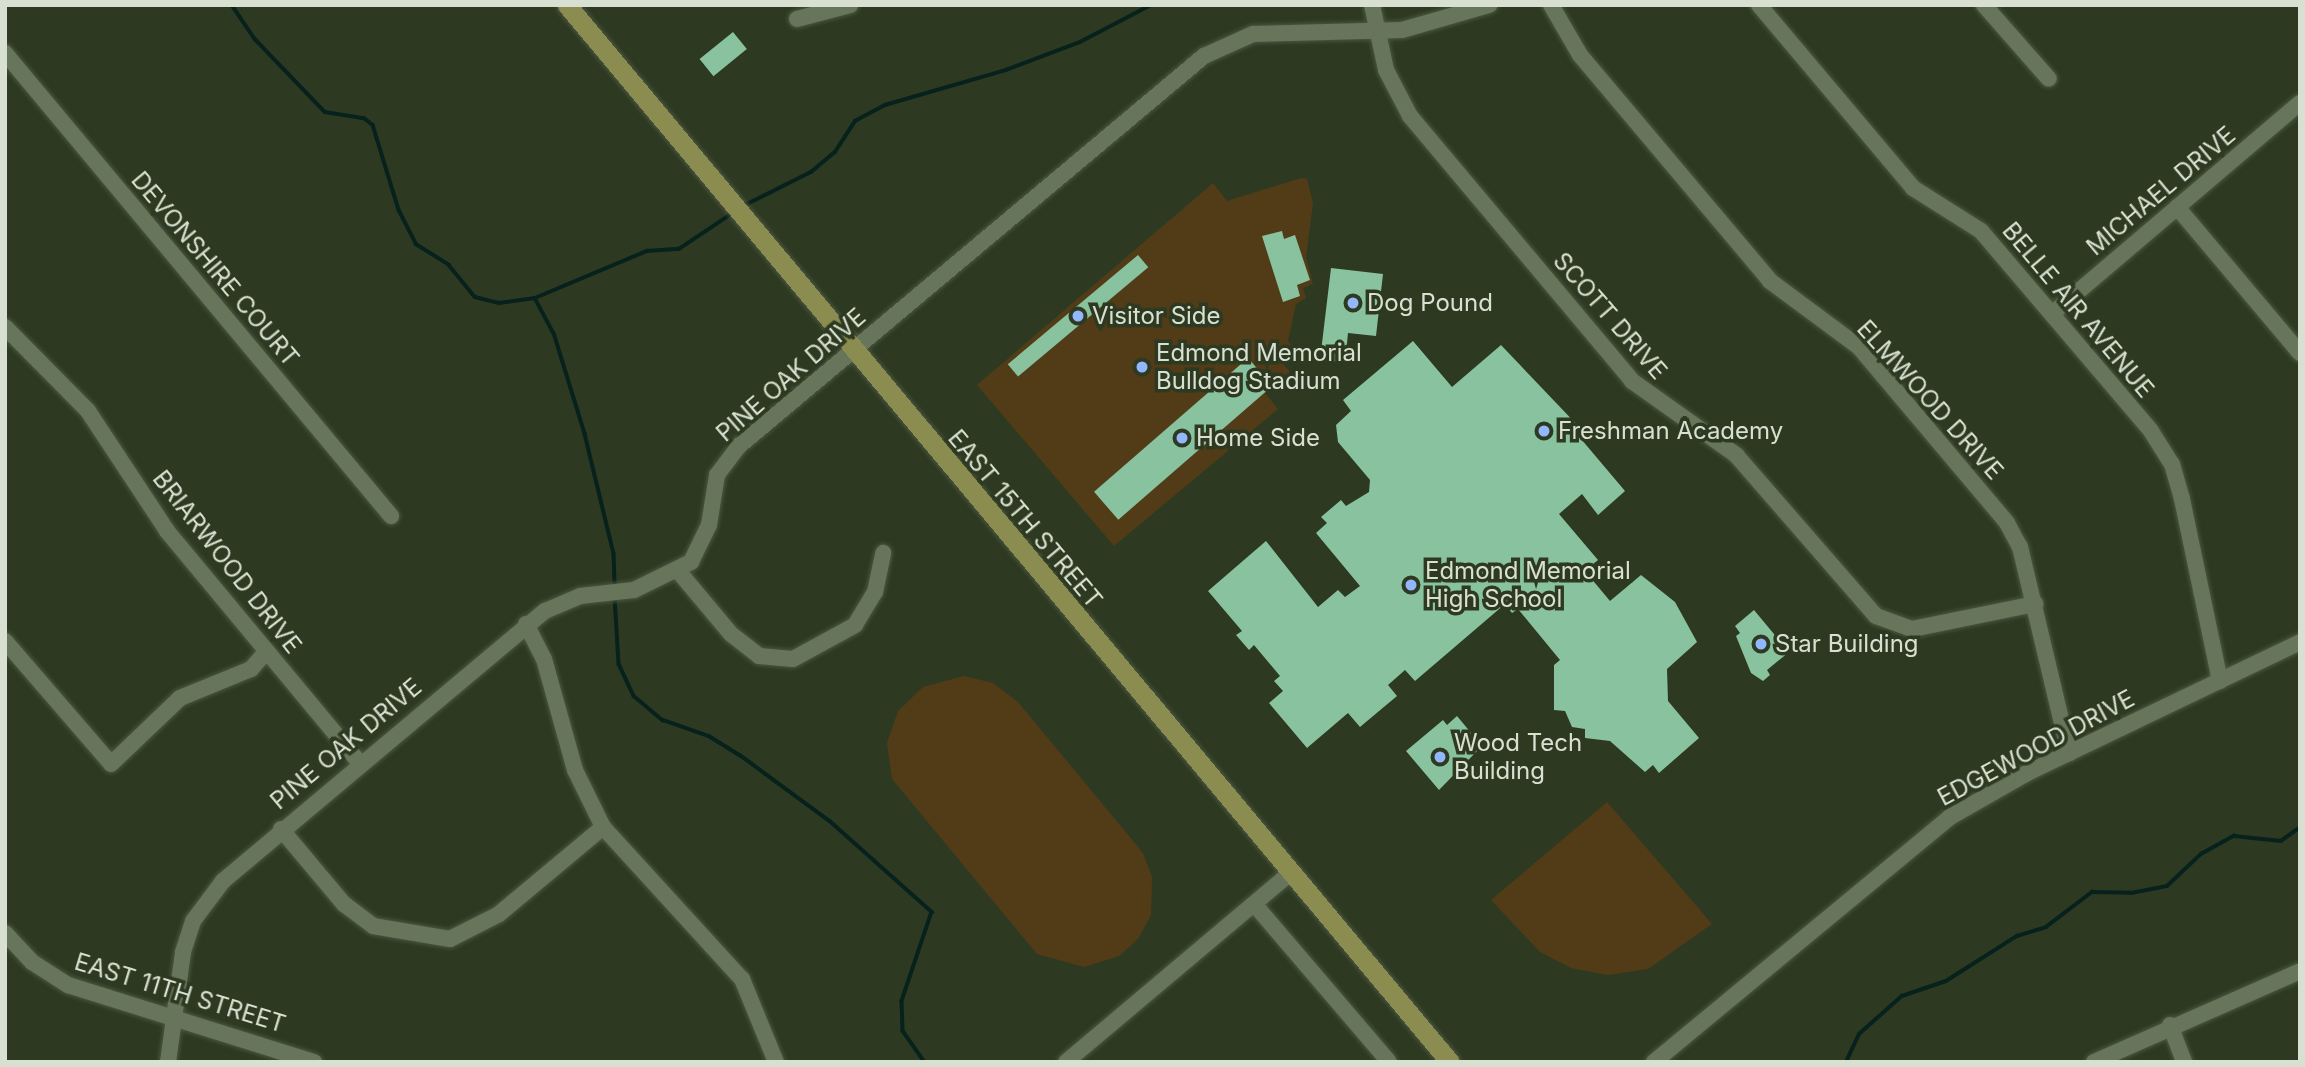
<!DOCTYPE html>
<style>
body{margin:0}
#map{position:relative;width:2305px;height:1067px;overflow:hidden;background:#2d3a21;font-family:Inter,sans-serif}
div>[style]{position:absolute}
.green>*{inset:0;background:#523c18}
.stream>*{height:3.5px;margin:-1.75px;padding:0 1.75px;transform-origin:1.75px;border-radius:1.75px;background:#07211d}
.building>*{inset:0;background:#88c29e;transform-origin:0 0}
.roads{filter:drop-shadow(0 0 2px #4c5641) drop-shadow(0 0 2px #4c5641)}
.minor>*{height:16px;margin:-8px;padding:0 8px;transform-origin:8px;border-radius:8px;background:#67765a}
.major>*{height:19px;margin:-9.5px;padding:0 9.5px;transform-origin:9.5px;border-radius:9.5px;background:#8b8c4f}
.dots>*{width:19px;height:19px;translate:-50% -50%;box-sizing:border-box;border:4px solid #2d3a21;border-radius:50%}
span{translate:-50% -50%;white-space:nowrap;text-align:center;line-height:1.15;-webkit-text-stroke:7px #2d3a21;paint-order:stroke}
.street-label{font-size:24px;color:#d8e0d1}
.poi-label{font-size:24px;color:#d8e0d1}
.left{translate:0 -50%;text-align:left}
.frame{position:absolute;inset:0;border:7px solid #d8e0d1;pointer-events:none}
</style>
<div id="map">
<div class="green">
<div style="clip-path:polygon(1301px 178px,1307px 179px,1313px 203px,1306px 257px,1313px 284px,1303px 288px,1306px 298px,1296px 304px,1288px 341px,1295px 350px,1281px 361px,1290px 372px,1265px 393px,1278px 409px,1114px 546px,977px 385px,1213px 183px,1227px 201px)"></div>
<div style="clip-path:polygon(964px 676px,993px 683px,1018px 702px,1143px 853px,1152px 877px,1151px 915px,1138px 939px,1119px 956px,1084px 967px,1037px 954px,892px 779px,887px 743px,898px 711px,923px 687px)"></div>
<div style="clip-path:polygon(1607px 802px,1712px 924px,1648px 969px,1608px 975px,1571px 968px,1540px 952px,1491px 900px)"></div>
</div>
<div class="stream">
<div style="left:232px;top:5px;width:41px;rotate:55.9deg"></div>
<div style="left:255px;top:39px;width:101px;rotate:46.2deg"></div>
<div style="left:325px;top:112px;width:39px;rotate:9deg"></div>
<div style="left:364px;top:118px;width:11px;rotate:38deg"></div>
<div style="left:373px;top:125px;width:89px;rotate:73deg"></div>
<div style="left:399px;top:210px;width:38px;rotate:63deg"></div>
<div style="left:416px;top:244px;width:39px;rotate:32deg"></div>
<div style="left:449px;top:265px;width:41px;rotate:50.9deg"></div>
<div style="left:475px;top:297px;width:25px;rotate:14deg"></div>
<div style="left:499px;top:303px;width:36px;rotate:-8deg"></div>
<div style="left:535px;top:298px;width:121px;rotate:-22.8deg"></div>
<div style="left:647px;top:251px;width:32px;rotate:-4deg"></div>
<div style="left:679px;top:249px;width:63px;rotate:-33.9deg"></div>
<div style="left:743px;top:206px;width:76px;rotate:-26.6deg"></div>
<div style="left:811px;top:172px;width:31px;rotate:-40deg"></div>
<div style="left:835px;top:152px;width:37px;rotate:-57deg"></div>
<div style="left:855px;top:121px;width:34px;rotate:-28deg"></div>
<div style="left:885px;top:105px;width:126px;rotate:-16.1deg"></div>
<div style="left:1006px;top:70px;width:79px;rotate:-20.7deg"></div>
<div style="left:1080px;top:42px;width:80px;rotate:-27.5deg"></div>
<div style="left:535px;top:298px;width:40px;rotate:62deg"></div>
<div style="left:554px;top:333px;width:106px;rotate:72.9deg"></div>
<div style="left:585px;top:434px;width:123px;rotate:76.4deg"></div>
<div style="left:614px;top:554px;width:35px;rotate:88deg"></div>
<div style="left:615px;top:597px;width:67px;rotate:86.6deg"></div>
<div style="left:619px;top:664px;width:35px;rotate:65deg"></div>
<div style="left:634px;top:696px;width:38px;rotate:40deg"></div>
<div style="left:663px;top:720px;width:49px;rotate:19.2deg"></div>
<div style="left:709px;top:736px;width:36px;rotate:32deg"></div>
<div style="left:740px;top:755px;width:112px;rotate:36.3deg"></div>
<div style="left:830px;top:821px;width:137px;rotate:41.7deg"></div>
<div style="left:932px;top:912px;width:94px;rotate:108.6deg"></div>
<div style="left:902px;top:1001px;width:30px;rotate:88deg"></div>
<div style="left:903px;top:1031px;width:38px;rotate:55deg"></div>
<div style="left:1846px;top:1062px;width:31px;rotate:-65deg"></div>
<div style="left:1859px;top:1034px;width:57px;rotate:-41.5deg"></div>
<div style="left:1902px;top:996px;width:46px;rotate:-18.8deg"></div>
<div style="left:1946px;top:981px;width:84px;rotate:-32.4deg"></div>
<div style="left:2017px;top:936px;width:30px;rotate:-17deg"></div>
<div style="left:2046px;top:927px;width:58px;rotate:-37.3deg"></div>
<div style="left:2092px;top:892px;width:39px;rotate:1deg"></div>
<div style="left:2131px;top:893px;width:37px;rotate:-11deg"></div>
<div style="left:2167px;top:886px;width:47px;rotate:-43.3deg"></div>
<div style="left:2201px;top:854px;width:38px;rotate:-29deg"></div>
<div style="left:2234px;top:836px;width:47px;rotate:6.1deg"></div>
<div style="left:2281px;top:841px;width:24px;rotate:-36deg"></div>
</div>
<div class="building">
<div style="left:733px;top:32px;width:22px;height:43px;rotate:51deg"></div>
<div style="clip-path:polygon(1282px 231px,1284px 239px,1295px 235px,1310px 280px,1297px 285px,1300px 296px,1283px 302px,1262px 236px)"></div>
<div style="left:1138px;top:255px;width:16px;height:170px;rotate:50deg"></div>
<div style="clip-path:polygon(1331px 268px,1383px 274px,1376px 336px,1348px 333px,1345px 363px,1320px 360px)"></div>
<div style="clip-path:polygon(1413px 341px,1452px 387px,1501px 345px,1581px 429px,1576px 433px,1625px 491px,1598px 515px,1582px 494px,1559px 514px,1598px 560px,1585px 571px,1610px 601px,1641px 575px,1675px 602px,1697px 642px,1667px 669px,1668px 701px,1699px 738px,1659px 773px,1653px 765px,1645px 772px,1610px 741px,1585px 738px,1585px 729px,1572px 727px,1565px 711px,1554px 710px,1554px 665px,1560px 660px,1518px 609px,1512px 613px,1505px 604px,1415px 681px,1405px 670px,1388px 685px,1397px 696px,1360px 727px,1348px 713px,1307px 748px,1269px 703px,1283px 691px,1274px 681px,1280px 676px,1254px 645px,1249px 650px,1236px 635px,1242px 631px,1208px 591px,1266px 541px,1318px 607px,1338px 590px,1345px 597px,1360px 586px,1316px 533px,1327px 523px,1321px 517px,1341px 500px,1346px 506px,1369px 492px,1370px 480px,1338px 442px,1336px 425px,1351px 411px,1343px 400px)"></div>
<div style="left:1248px;top:358px;width:37px;height:204px;rotate:49deg"></div>
<div style="clip-path:polygon(1754px 610px,1789px 652px,1767px 670px,1770px 675px,1763px 681px,1751px 673px,1736px 636px,1740px 633px,1735px 626px)"></div>
<div style="clip-path:polygon(1457px 716px,1482px 746px,1439px 790px,1406px 751px,1443px 720px,1447px 725px)"></div>
</div>
<div class="roads">
<div class="minor">
<div style="left:1372px;top:5px;width:66px;rotate:77.8deg"></div>
<div style="left:1386px;top:70px;width:52px;rotate:62.4deg"></div>
<div style="left:1410px;top:116px;width:346px;rotate:50deg"></div>
<div style="left:1632px;top:381px;width:128px;rotate:35.4deg"></div>
<div style="left:1736px;top:455px;width:213px;rotate:49deg"></div>
<div style="left:1876px;top:616px;width:38px;rotate:20deg"></div>
<div style="left:1912px;top:629px;width:126px;rotate:-11.5deg"></div>
<div style="left:1551px;top:5px;width:58px;rotate:59.9deg"></div>
<div style="left:1580px;top:55px;width:295px;rotate:49.9deg"></div>
<div style="left:1770px;top:281px;width:111px;rotate:36.6deg"></div>
<div style="left:1859px;top:347px;width:230px;rotate:49.9deg"></div>
<div style="left:2007px;top:523px;width:27px;rotate:62deg"></div>
<div style="left:2020px;top:547px;width:212px;rotate:76.6deg"></div>
<div style="left:1759px;top:5px;width:239px;rotate:49.9deg"></div>
<div style="left:1913px;top:188px;width:80px;rotate:32.3deg"></div>
<div style="left:1981px;top:231px;width:262px;rotate:49.6deg"></div>
<div style="left:2151px;top:431px;width:39px;rotate:58deg"></div>
<div style="left:2172px;top:464px;width:36px;rotate:74deg"></div>
<div style="left:2182px;top:499px;width:186px;rotate:78.2deg"></div>
<div style="left:1984px;top:5px;width:98px;rotate:48.7deg"></div>
<div style="left:797px;top:19px;width:55px;rotate:-14.8deg"></div>
<div style="left:5px;top:53px;width:603px;rotate:50.18deg"></div>
<div style="left:2177px;top:207px;width:191px;rotate:49.9deg"></div>
<div style="left:2053px;top:313px;width:324px;rotate:-40.4deg"></div>
<div style="left:5px;top:327px;width:118px;rotate:45.3deg"></div>
<div style="left:88px;top:411px;width:144px;rotate:56.6deg"></div>
<div style="left:167px;top:531px;width:300px;rotate:50.3deg"></div>
<div style="left:679px;top:572px;width:81px;rotate:50deg"></div>
<div style="left:731px;top:634px;width:36px;rotate:38deg"></div>
<div style="left:759px;top:656px;width:34px;rotate:5deg"></div>
<div style="left:793px;top:659px;width:71px;rotate:-28.7deg"></div>
<div style="left:855px;top:625px;width:39px;rotate:-59deg"></div>
<div style="left:875px;top:592px;width:40px;rotate:-78deg"></div>
<div style="left:526px;top:624px;width:39px;rotate:63deg"></div>
<div style="left:544px;top:659px;width:115px;rotate:74.4deg"></div>
<div style="left:575px;top:770px;width:64px;rotate:63.8deg"></div>
<div style="left:603px;top:827px;width:206px;rotate:47.6deg"></div>
<div style="left:742px;top:979px;width:90px;rotate:67.7deg"></div>
<div style="left:5px;top:641px;width:162px;rotate:49.2deg"></div>
<div style="left:111px;top:764px;width:95px;rotate:-43.7deg"></div>
<div style="left:180px;top:698px;width:77px;rotate:-22.2deg"></div>
<div style="left:251px;top:669px;width:23px;rotate:-49deg"></div>
<div style="left:281px;top:829px;width:98px;rotate:50deg"></div>
<div style="left:344px;top:904px;width:36px;rotate:37deg"></div>
<div style="left:373px;top:926px;width:78px;rotate:9.6deg"></div>
<div style="left:450px;top:939px;width:55px;rotate:-27deg"></div>
<div style="left:499px;top:914px;width:136px;rotate:-39.9deg"></div>
<div style="left:1255px;top:905px;width:206px;rotate:49.5deg"></div>
<div style="left:5px;top:933px;width:40px;rotate:47deg"></div>
<div style="left:32px;top:962px;width:43px;rotate:32.6deg"></div>
<div style="left:68px;top:985px;width:258px;rotate:17.4deg"></div>
<div style="left:2170px;top:1025px;width:40px;rotate:69deg"></div>
<div style="left:168px;top:1062px;width:111px;rotate:-82.2deg"></div>
<div style="left:183px;top:952px;width:33px;rotate:-72deg"></div>
<div style="left:193px;top:921px;width:50px;rotate:-53.1deg"></div>
<div style="left:223px;top:881px;width:420px;rotate:-40deg"></div>
<div style="left:545px;top:611px;width:38px;rotate:-23deg"></div>
<div style="left:580px;top:596px;width:54px;rotate:-6.3deg"></div>
<div style="left:634px;top:590px;width:64px;rotate:-26.2deg"></div>
<div style="left:691px;top:562px;width:41px;rotate:-64.1deg"></div>
<div style="left:709px;top:525px;width:51px;rotate:-80.9deg"></div>
<div style="left:717px;top:475px;width:36px;rotate:-53deg"></div>
<div style="left:739px;top:446px;width:607px;rotate:-39.99deg"></div>
<div style="left:1204px;top:56px;width:54px;rotate:-24.2deg"></div>
<div style="left:1253px;top:34px;width:149px;rotate:-1.5deg"></div>
<div style="left:1402px;top:30px;width:91px;rotate:-16deg"></div>
<div style="left:1066px;top:1062px;width:295px;rotate:-40.1deg"></div>
<div style="left:1654px;top:1062px;width:384px;rotate:-39.6deg"></div>
<div style="left:1950px;top:817px;width:89px;rotate:-29.7deg"></div>
<div style="left:2027px;top:773px;width:303px;rotate:-25.6deg"></div>
<div style="left:2094px;top:1062px;width:225px;rotate:-23.8deg"></div>
</div>
<div class="major">
<div style="left:567px;top:5px;width:1377px;rotate:50.13deg"></div>
</div>
</div>
<div class="dots">
<div style="left:1353px;top:303px;background:#92b7fd"></div>
<div style="left:1078px;top:316px;background:#92b7fd"></div>
<div style="left:1142px;top:367px;background:#92b7fd"></div>
<div style="left:1544px;top:431px;background:#92b7fd"></div>
<div style="left:1182px;top:438px;background:#92b7fd"></div>
<div style="left:1411px;top:585px;background:#92b7fd"></div>
<div style="left:1761px;top:644px;background:#92b7fd"></div>
<div style="left:1440px;top:757px;background:#92b7fd"></div>
</div>
<div class="street-label">
<span style="left:2161px;top:191px;rotate:-40deg">MICHAEL DRIVE</span>
<span style="left:215px;top:269px;rotate:50deg">DEVONSHIRE COURT</span>
<span style="left:2078px;top:310px;rotate:50deg">BELLE AIR AVENUE</span>
<span style="left:1610px;top:316px;rotate:49deg">SCOTT DRIVE</span>
<span style="left:791px;top:375px;rotate:-41deg">PINE OAK DRIVE</span>
<span style="left:1930px;top:400px;rotate:48deg">ELMWOOD DRIVE</span>
<span style="left:1025px;top:519px;rotate:50deg">EAST 15TH STREET</span>
<span style="left:227px;top:562px;rotate:52deg">BRIARWOOD DRIVE</span>
<span style="left:346px;top:744px;rotate:-40deg">PINE OAK DRIVE</span>
<span style="left:2036px;top:748px;rotate:-28deg">EDGEWOOD DRIVE</span>
<span style="left:180px;top:993px;rotate:17deg">EAST 11TH STREET</span>
</div>
<div class="poi-label">
<span class="left" style="left:1367px;top:303px">Dog Pound</span>
<span class="left" style="left:1092px;top:316px">Visitor Side</span>
<span class="left" style="left:1156px;top:367px">Edmond Memorial<br>Bulldog Stadium</span>
<span class="left" style="left:1558px;top:431px">Freshman Academy</span>
<span class="left" style="left:1196px;top:438px">Home Side</span>
<span class="left" style="left:1425px;top:585px">Edmond Memorial<br>High School</span>
<span class="left" style="left:1775px;top:644px">Star Building</span>
<span class="left" style="left:1454px;top:757px">Wood Tech<br>Building</span>
</div>
<div class="frame"></div>
</div>
